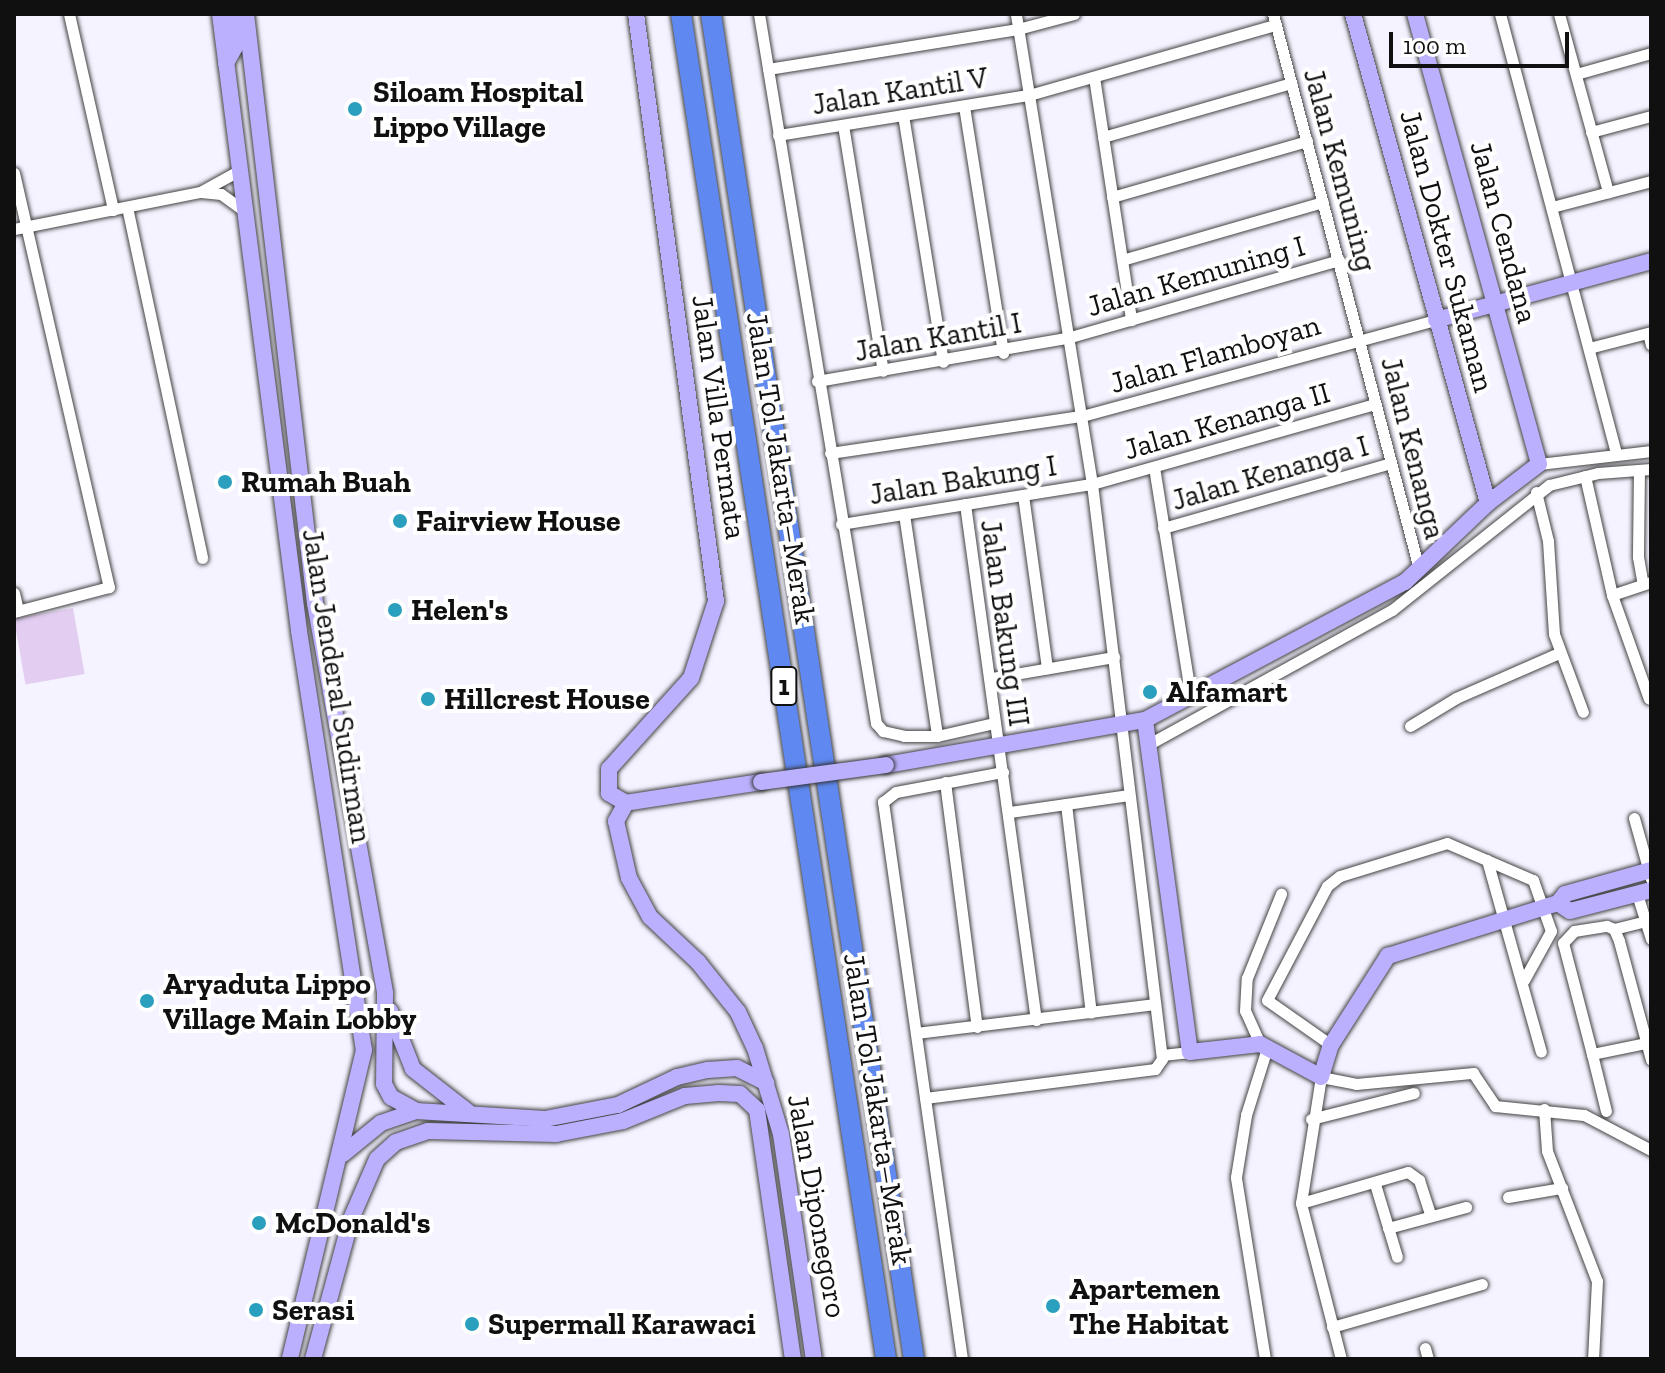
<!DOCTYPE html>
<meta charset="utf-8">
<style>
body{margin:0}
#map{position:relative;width:1665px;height:1373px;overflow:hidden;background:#f4f3ff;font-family:"Zilla Slab",serif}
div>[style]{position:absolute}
.pitch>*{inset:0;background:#e3cef1;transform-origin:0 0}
.roads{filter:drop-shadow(0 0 2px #434343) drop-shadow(0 0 2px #434343)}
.street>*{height:11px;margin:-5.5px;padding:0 5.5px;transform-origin:5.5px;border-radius:5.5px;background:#fff}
.secondary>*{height:16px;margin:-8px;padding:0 8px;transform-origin:8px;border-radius:8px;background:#bbb0fd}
.highway>*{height:20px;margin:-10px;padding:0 10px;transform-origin:10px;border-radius:10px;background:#5f89f1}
.bridges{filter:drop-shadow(0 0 2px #323232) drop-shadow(0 0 2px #323232)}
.secondary-bridge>*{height:16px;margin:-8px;padding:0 8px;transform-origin:8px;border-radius:8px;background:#bbb0fd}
.dots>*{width:22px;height:22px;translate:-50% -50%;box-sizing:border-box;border:4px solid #fff;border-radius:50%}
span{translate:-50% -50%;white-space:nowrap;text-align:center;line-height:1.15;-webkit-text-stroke:8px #fff;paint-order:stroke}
.shield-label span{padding:2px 6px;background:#fff;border:2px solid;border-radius:6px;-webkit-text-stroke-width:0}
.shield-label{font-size:28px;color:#101010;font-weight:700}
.street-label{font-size:30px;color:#101010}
.poi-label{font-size:30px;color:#101010;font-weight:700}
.left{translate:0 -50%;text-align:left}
.frame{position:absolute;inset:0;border:16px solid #101010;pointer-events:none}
.scale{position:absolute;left:1389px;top:32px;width:180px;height:36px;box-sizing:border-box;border:4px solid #101010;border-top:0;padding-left:10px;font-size:24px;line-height:28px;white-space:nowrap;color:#101010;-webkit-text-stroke:6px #fff;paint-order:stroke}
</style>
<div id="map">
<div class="pitch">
<div style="left:73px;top:608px;width:67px;height:60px;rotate:80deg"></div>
</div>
<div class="roads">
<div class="street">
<div style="left:69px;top:14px;width:201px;rotate:77.3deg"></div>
<div style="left:759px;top:14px;width:719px;rotate:80.63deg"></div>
<div style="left:876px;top:723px;width:11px;rotate:49deg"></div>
<div style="left:883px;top:731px;width:22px;rotate:13deg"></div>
<div style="left:904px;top:736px;width:33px"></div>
<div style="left:937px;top:736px;width:58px;rotate:-12.8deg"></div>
<div style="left:1273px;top:14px;width:574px;rotate:75.26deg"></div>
<div style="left:1500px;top:14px;width:455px;rotate:75.2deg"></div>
<div style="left:1559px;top:14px;width:185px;rotate:74.6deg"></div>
<div style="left:768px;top:69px;width:253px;rotate:-9.1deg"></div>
<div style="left:1018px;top:29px;width:58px;rotate:-15deg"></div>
<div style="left:1576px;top:74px;width:78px;rotate:-15.6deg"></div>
<div style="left:1094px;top:77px;width:246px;rotate:81.3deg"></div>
<div style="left:964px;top:106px;width:250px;rotate:81deg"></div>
<div style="left:903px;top:115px;width:250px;rotate:80.8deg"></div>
<div style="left:843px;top:125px;width:249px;rotate:80.8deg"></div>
<div style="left:1591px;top:132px;width:62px;rotate:-14.9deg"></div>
<div style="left:778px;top:135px;width:254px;rotate:-9.1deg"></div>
<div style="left:1029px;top:95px;width:256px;rotate:-15.9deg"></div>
<div style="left:1103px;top:137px;width:196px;rotate:-16deg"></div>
<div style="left:14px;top:173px;width:425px;rotate:77.1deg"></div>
<div style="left:109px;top:587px;width:98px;rotate:165.3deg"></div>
<div style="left:201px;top:192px;width:20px;rotate:6deg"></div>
<div style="left:221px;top:194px;width:29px;rotate:36deg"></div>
<div style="left:1112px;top:197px;width:203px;rotate:-16deg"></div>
<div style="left:127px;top:207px;width:359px;rotate:77.9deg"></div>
<div style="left:1552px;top:207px;width:102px;rotate:-14.7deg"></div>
<div style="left:14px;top:229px;width:190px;rotate:-11.3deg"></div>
<div style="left:200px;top:192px;width:46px;rotate:-28.8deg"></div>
<div style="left:1122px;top:260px;width:209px;rotate:-16.1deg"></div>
<div style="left:1648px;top:333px;width:12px;rotate:76deg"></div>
<div style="left:1589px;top:348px;width:64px;rotate:-14.5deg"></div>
<div style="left:817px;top:381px;width:254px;rotate:-9.8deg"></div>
<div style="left:1067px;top:338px;width:283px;rotate:-16deg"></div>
<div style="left:830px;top:453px;width:255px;rotate:-8.4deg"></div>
<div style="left:1082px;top:416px;width:367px;rotate:-15.2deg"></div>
<div style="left:1539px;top:464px;width:113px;rotate:-6.6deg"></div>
<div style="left:1154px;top:467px;width:233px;rotate:80.9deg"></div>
<div style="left:1639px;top:470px;width:87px;rotate:90.7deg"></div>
<div style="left:1638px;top:557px;width:27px;rotate:80deg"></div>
<div style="left:1585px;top:476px;width:122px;rotate:77.2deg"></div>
<div style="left:1612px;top:595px;width:110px;rotate:70.4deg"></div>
<div style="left:1536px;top:492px;width:50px;rotate:76.2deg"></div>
<div style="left:1548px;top:541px;width:93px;rotate:86.3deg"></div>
<div style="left:1554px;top:634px;width:83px;rotate:69.6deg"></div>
<div style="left:1023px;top:495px;width:175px;rotate:82.1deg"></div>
<div style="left:965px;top:504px;width:521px;rotate:82.17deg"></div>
<div style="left:904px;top:514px;width:224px;rotate:81.5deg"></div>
<div style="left:841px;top:524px;width:254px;rotate:-9.1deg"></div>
<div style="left:1092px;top:484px;width:293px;rotate:-15.8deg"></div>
<div style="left:1163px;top:528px;width:237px;rotate:-15.9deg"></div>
<div style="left:14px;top:593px;width:18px;rotate:77deg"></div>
<div style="left:1612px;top:595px;width:41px;rotate:-18.4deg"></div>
<div style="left:992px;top:678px;width:124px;rotate:-9.8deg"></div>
<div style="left:1410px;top:726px;width:54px;rotate:-31.3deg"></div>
<div style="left:1456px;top:698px;width:112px;rotate:-23.6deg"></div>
<div style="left:1151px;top:743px;width:275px;rotate:-28.9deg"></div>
<div style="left:1392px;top:610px;width:201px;rotate:-38.5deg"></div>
<div style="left:1549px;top:485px;width:50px;rotate:-13.8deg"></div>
<div style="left:1598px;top:473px;width:53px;rotate:-4.3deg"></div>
<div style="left:945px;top:782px;width:247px;rotate:82.6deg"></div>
<div style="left:1066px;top:804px;width:210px;rotate:83.2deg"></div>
<div style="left:1010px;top:812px;width:120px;rotate:-8.1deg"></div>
<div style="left:1634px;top:818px;width:63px;rotate:74.4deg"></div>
<div style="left:1487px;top:860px;width:199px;rotate:74.3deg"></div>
<div style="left:1637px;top:894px;width:47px;rotate:72.7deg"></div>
<div style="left:1614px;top:929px;width:33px;rotate:-14deg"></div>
<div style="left:916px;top:1033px;width:241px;rotate:-6.9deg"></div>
<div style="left:1260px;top:1044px;width:36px;rotate:-114deg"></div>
<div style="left:1245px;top:1011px;width:33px;rotate:-87deg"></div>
<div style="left:1247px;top:978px;width:91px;rotate:-68deg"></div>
<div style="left:1331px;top:1045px;width:78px;rotate:-144.9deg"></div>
<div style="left:1267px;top:1000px;width:129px;rotate:-62.2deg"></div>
<div style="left:1327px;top:886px;width:16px;rotate:-38deg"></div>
<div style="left:1340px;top:876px;width:112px;rotate:-17.1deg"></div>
<div style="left:1447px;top:843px;width:94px;rotate:23.3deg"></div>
<div style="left:1533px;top:880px;width:54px;rotate:70.6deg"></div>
<div style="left:1551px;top:931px;width:56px;rotate:118.9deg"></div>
<div style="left:1592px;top:1054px;width:115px;rotate:-104.6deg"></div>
<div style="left:1563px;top:943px;width:16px;rotate:-47deg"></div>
<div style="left:1574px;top:931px;width:33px;rotate:-9deg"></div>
<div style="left:1607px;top:926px;width:8px;rotate:23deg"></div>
<div style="left:1614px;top:929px;width:13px;rotate:67deg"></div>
<div style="left:1619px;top:941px;width:123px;rotate:74.9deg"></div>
<div style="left:1162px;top:1055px;width:28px;rotate:-6deg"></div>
<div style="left:925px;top:1098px;width:232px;rotate:-7.2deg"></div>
<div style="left:1155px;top:1069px;width:12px;rotate:-55deg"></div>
<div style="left:1162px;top:1059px;width:579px;rotate:-96.94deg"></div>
<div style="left:1092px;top:484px;width:476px;rotate:-99.2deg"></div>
<div style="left:1544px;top:1109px;width:42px;rotate:85.9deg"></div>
<div style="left:1547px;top:1151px;width:139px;rotate:69deg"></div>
<div style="left:1597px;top:1281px;width:78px;rotate:92.9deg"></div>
<div style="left:1606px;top:1111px;width:59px;rotate:-103.8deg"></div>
<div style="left:1592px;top:1054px;width:60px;rotate:-11.5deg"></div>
<div style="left:1311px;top:1119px;width:106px;rotate:-14.2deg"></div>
<div style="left:1375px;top:1184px;width:76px;rotate:73.2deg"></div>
<div style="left:1508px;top:1197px;width:55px;rotate:-9.5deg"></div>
<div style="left:1301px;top:1203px;width:111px;rotate:-16.2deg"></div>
<div style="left:1408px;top:1172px;width:14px;rotate:36deg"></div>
<div style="left:1419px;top:1180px;width:38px;rotate:72deg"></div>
<div style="left:1388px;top:1228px;width:81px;rotate:-15.1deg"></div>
<div style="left:1332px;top:1327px;width:156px;rotate:-16deg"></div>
<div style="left:1425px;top:1348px;width:11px;rotate:75deg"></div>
<div style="left:962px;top:1359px;width:563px;rotate:-98.07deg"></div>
<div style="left:883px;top:802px;width:16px;rotate:-38deg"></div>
<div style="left:896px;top:792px;width:109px;rotate:-10.6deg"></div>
<div style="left:1265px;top:1359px;width:184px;rotate:-99.1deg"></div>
<div style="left:1236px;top:1177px;width:63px;rotate:-80.8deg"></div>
<div style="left:1246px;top:1115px;width:67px;rotate:-72.6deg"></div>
<div style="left:1341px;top:1359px;width:161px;rotate:-104.4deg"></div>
<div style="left:1301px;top:1203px;width:128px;rotate:-81deg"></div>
<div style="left:1321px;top:1077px;width:36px;rotate:11deg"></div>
<div style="left:1356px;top:1084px;width:118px;rotate:-5.4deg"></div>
<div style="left:1473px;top:1073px;width:40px;rotate:56deg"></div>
<div style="left:1495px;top:1106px;width:89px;rotate:5.8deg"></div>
<div style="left:1584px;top:1115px;width:76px;rotate:27.6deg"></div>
</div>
<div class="secondary">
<div style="left:220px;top:14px;width:622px;rotate:82.7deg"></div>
<div style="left:299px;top:631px;width:424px;rotate:81.2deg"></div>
<div style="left:364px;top:1050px;width:318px;rotate:103.5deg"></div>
<div style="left:246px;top:14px;width:593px;rotate:83.32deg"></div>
<div style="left:315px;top:603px;width:397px;rotate:79.8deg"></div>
<div style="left:385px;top:994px;width:90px;rotate:90.6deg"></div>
<div style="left:384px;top:1084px;width:15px;rotate:62deg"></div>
<div style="left:391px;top:1097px;width:29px;rotate:29deg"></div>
<div style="left:1353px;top:14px;width:507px;rotate:74.57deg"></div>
<div style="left:226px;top:63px;width:18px;rotate:-61deg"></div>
<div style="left:235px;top:47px;width:33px;rotate:-90deg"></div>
<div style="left:1436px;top:320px;width:223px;rotate:-15.3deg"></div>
<div style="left:1145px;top:720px;width:335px;rotate:82.3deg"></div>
<div style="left:1190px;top:1052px;width:70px;rotate:-6.5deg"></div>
<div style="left:1260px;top:1044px;width:69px;rotate:28.4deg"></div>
<div style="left:1321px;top:1077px;width:34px;rotate:-73deg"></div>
<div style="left:1331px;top:1045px;width:106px;rotate:-57.4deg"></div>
<div style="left:1388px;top:956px;width:178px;rotate:-17.3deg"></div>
<div style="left:886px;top:765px;width:263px;rotate:-9.9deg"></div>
<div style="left:1145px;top:720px;width:294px;rotate:-28deg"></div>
<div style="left:1405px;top:582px;width:115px;rotate:-43.6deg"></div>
<div style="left:1488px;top:503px;width:64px;rotate:-37.4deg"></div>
<div style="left:1539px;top:464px;width:467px;rotate:-105.4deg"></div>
<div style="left:761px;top:782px;width:137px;rotate:171.2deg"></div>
<div style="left:626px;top:803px;width:21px;rotate:119deg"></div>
<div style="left:616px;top:821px;width:58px;rotate:77.2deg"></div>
<div style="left:629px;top:878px;width:44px;rotate:61.7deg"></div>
<div style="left:650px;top:917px;width:66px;rotate:43.2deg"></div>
<div style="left:698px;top:962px;width:64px;rotate:51.3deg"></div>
<div style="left:738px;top:1012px;width:40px;rotate:65deg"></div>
<div style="left:755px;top:1048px;width:90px;rotate:73.2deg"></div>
<div style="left:781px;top:1134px;width:227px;rotate:81.7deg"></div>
<div style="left:626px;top:803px;width:20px;rotate:-150deg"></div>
<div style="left:609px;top:793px;width:24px;rotate:-90deg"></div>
<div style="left:609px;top:769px;width:122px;rotate:-48deg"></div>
<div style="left:691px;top:678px;width:81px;rotate:-72deg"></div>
<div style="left:716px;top:601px;width:592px;rotate:-97.76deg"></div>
<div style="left:1651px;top:870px;width:89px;rotate:164.4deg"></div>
<div style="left:1565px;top:894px;width:11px;rotate:128deg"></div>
<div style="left:1558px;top:903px;width:14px;rotate:34deg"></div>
<div style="left:1570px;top:911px;width:84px;rotate:-14.5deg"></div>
<div style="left:390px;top:1011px;width:62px;rotate:68.4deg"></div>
<div style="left:413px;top:1069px;width:70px;rotate:38deg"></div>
<div style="left:343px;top:1154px;width:49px;rotate:-39.2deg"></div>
<div style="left:381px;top:1123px;width:37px;rotate:-19deg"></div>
<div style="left:416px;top:1111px;width:129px;rotate:3.5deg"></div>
<div style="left:545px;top:1119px;width:74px;rotate:-10.9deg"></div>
<div style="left:618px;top:1105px;width:65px;rotate:-25.4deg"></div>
<div style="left:677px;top:1077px;width:32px;rotate:-13deg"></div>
<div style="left:708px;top:1070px;width:29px;rotate:-4deg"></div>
<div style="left:737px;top:1068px;width:33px;rotate:27deg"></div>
<div style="left:313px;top:1359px;width:145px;rotate:-74.8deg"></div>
<div style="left:351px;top:1219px;width:65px;rotate:-66.6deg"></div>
<div style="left:377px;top:1159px;width:25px;rotate:-42deg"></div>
<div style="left:396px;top:1142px;width:34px;rotate:-19deg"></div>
<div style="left:428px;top:1131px;width:128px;rotate:1.3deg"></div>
<div style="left:556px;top:1134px;width:68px;rotate:-11deg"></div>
<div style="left:623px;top:1121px;width:67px;rotate:-22deg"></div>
<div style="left:685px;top:1096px;width:34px;rotate:-5deg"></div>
<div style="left:719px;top:1093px;width:21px;rotate:3deg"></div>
<div style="left:740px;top:1094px;width:23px;rotate:43deg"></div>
<div style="left:757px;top:1110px;width:252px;rotate:81.8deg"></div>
</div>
<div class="highway">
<div style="left:681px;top:14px;width:1361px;rotate:81.33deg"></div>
<div style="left:711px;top:14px;width:1360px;rotate:81.42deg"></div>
</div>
</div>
<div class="bridges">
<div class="secondary-bridge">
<div style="left:761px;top:782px;width:126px;rotate:-7.7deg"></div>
</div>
</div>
<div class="dots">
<div style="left:355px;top:109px;background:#2a9fbe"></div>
<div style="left:225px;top:482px;background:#2a9fbe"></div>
<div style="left:400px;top:521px;background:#2a9fbe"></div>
<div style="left:395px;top:610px;background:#2a9fbe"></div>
<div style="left:1150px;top:692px;background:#2a9fbe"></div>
<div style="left:428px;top:699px;background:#2a9fbe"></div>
<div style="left:147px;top:1001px;background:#2a9fbe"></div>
<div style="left:259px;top:1223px;background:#2a9fbe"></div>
<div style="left:1053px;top:1306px;background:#2a9fbe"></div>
<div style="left:256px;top:1310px;background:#2a9fbe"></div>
<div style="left:472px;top:1324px;background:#2a9fbe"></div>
</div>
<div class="shield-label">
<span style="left:784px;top:686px">1</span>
</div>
<div class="street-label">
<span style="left:900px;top:91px;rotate:-9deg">Jalan Kantil V</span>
<span style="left:1340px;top:170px;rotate:75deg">Jalan Kemuning</span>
<span style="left:1504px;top:232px;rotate:75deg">Jalan Cendana</span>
<span style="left:1447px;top:251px;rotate:75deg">Jalan Dokter Sukaman</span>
<span style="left:1196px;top:276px;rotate:-16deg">Jalan Kemuning I</span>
<span style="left:938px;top:337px;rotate:-10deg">Jalan Kantil I</span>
<span style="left:1215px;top:354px;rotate:-16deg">Jalan Flamboyan</span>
<span style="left:719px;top:417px;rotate:82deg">Jalan Villa Permata</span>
<span style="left:1227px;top:421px;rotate:-16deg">Jalan Kenanga II</span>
<span style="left:1413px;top:448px;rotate:76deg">Jalan Kenanga</span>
<span style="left:781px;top:468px;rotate:81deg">Jalan Tol Jakarta–Merak</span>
<span style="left:1270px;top:473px;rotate:-16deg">Jalan Kenanga I</span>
<span style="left:963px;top:480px;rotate:-9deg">Jalan Bakung I</span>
<span style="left:1005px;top:623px;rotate:82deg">Jalan Bakung III</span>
<span style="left:337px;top:686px;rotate:81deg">Jalan Jenderal Sudirman</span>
<span style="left:878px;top:1109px;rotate:81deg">Jalan Tol Jakarta–Merak</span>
<span style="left:817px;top:1206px;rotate:80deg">Jalan Diponegoro</span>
</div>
<div class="poi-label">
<span class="left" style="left:373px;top:109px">Siloam Hospital<br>Lippo Village</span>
<span class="left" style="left:241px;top:482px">Rumah Buah</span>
<span class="left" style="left:416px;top:521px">Fairview House</span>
<span class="left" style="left:411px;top:610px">Helen's</span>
<span class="left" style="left:1166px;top:692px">Alfamart</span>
<span class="left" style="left:444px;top:699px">Hillcrest House</span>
<span class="left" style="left:163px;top:1001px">Aryaduta Lippo<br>Village Main Lobby</span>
<span class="left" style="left:275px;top:1223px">McDonald's</span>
<span class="left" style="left:1069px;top:1306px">Apartemen<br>The Habitat</span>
<span class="left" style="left:272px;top:1310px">Serasi</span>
<span class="left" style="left:488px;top:1324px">Supermall Karawaci</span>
</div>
<div class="frame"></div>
<div class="scale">100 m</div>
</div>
